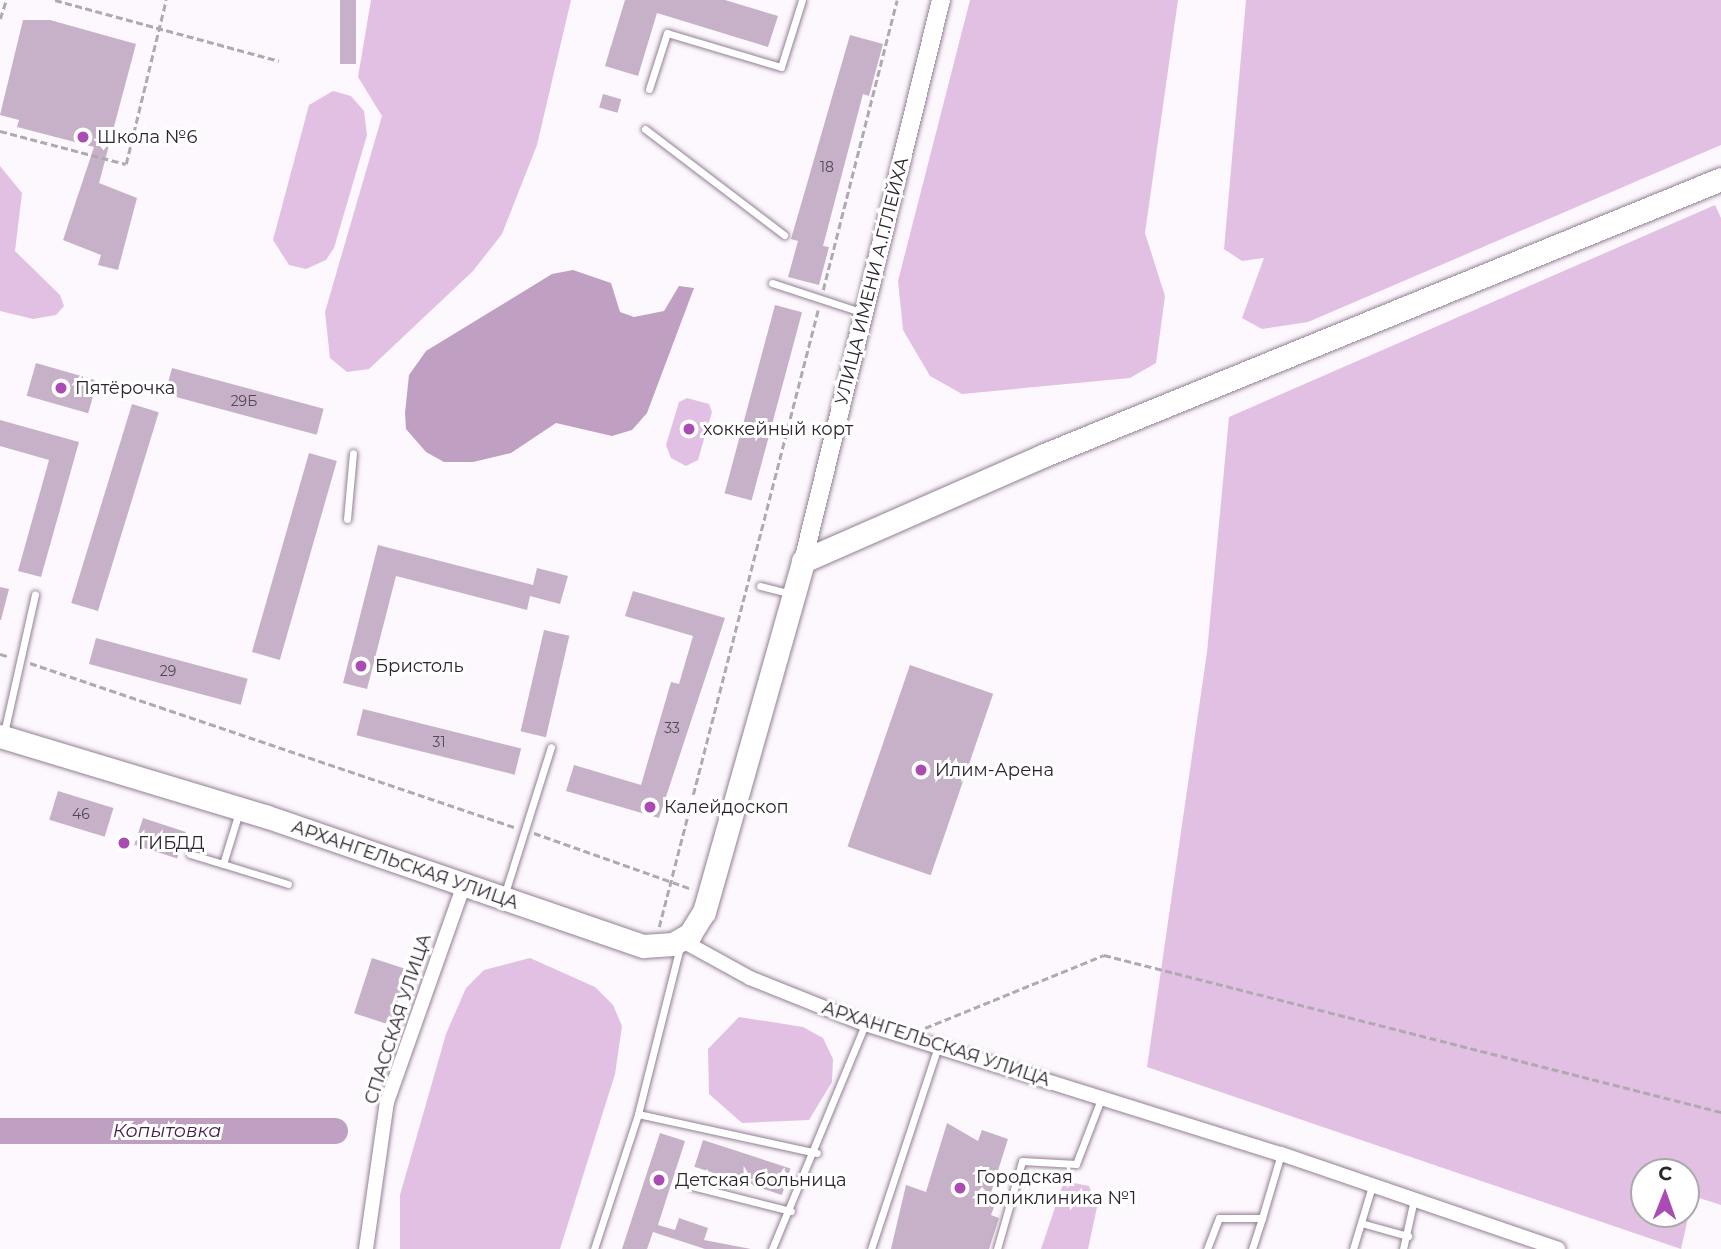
<!DOCTYPE html>
<meta charset="utf-8">
<style>
body{margin:0}
#map{position:relative;width:1721px;height:1249px;overflow:hidden;background:#fdf8fd;font-family:Montserrat,sans-serif}
div>[style]{position:absolute}
.green>*{inset:0;background:#e1c0e3}
.water>*{inset:0;background:#bf9fc2}
.river>*{height:26px;margin:-13px;padding:0 13px;transform-origin:13px;border-radius:13px;background:#bf9fc2}
.building>*{inset:0;background:#c6b1c8;transform-origin:0 0}
.path>*{height:2.5px;margin-top:-1.25px;transform-origin:0;background:repeating-linear-gradient(90deg,#b0aab0 0 7px,transparent 0 10.5px)}
.roads{filter:drop-shadow(0 0 2px #937f95) drop-shadow(0 0 2px #937f95)}
.service>*{height:7px;margin:-3.5px;padding:0 3.5px;transform-origin:3.5px;border-radius:3.5px;background:#fff}
.minor>*{height:14px;margin:-7px;padding:0 7px;transform-origin:7px;border-radius:7px;background:#fff}
.tertiary>*{height:18px;margin:-9px;padding:0 9px;transform-origin:9px;border-radius:9px;background:#fff}
.primary>*{height:23px;margin:-11.5px;padding:0 11.5px;transform-origin:11.5px;border-radius:11.5px;background:#fff}
.dots>*{width:19px;height:19px;translate:-50% -50%;box-sizing:border-box;border:4px solid #fff;border-radius:50%}
span{translate:-50% -50%;white-space:nowrap;text-align:center;line-height:1.15;-webkit-text-stroke:6px #fff;paint-order:stroke}
.number-label{font-size:14px;color:#534854}
.number-label span{-webkit-text-stroke-width:0}
.poi-label{font-size:18px;color:#2d252e}
.left{translate:0 -50%;text-align:left}
.street-label{font-size:18px;color:#2d252e}
.water-label{font-size:19px;color:#451c49;font-style:italic}
.north{position:absolute;left:1630px;top:1158px;width:70px;height:70px;box-sizing:border-box;background:#fff;border:2px solid #aba8ab;border-radius:50%;rotate:1deg;font-size:19px;font-weight:700;line-height:28px;text-align:center;color:#2d252e}
.north::after{content:'';display:block;margin:auto;width:24px;height:32px;background:#ab4bb4;clip-path:polygon(50% 0,100% 100%,50% 72%,0 100%)}
</style>
<div id="map">
<div class="green">
<div style="clip-path:polygon(371px 0,571px 0,537px 145px,502px 234px,473px 271px,369px 369px,347px 372px,330px 358px,325px 312px,382px 116px,358px 77px)"></div>
<div style="clip-path:polygon(970px 0,1178px 0,1145px 233px,1165px 296px,1156px 363px,1130px 378px,962px 394px,930px 376px,903px 330px,898px 281px)"></div>
<div style="clip-path:polygon(1246px 0,1721px 0,1721px 145px,1308px 322px,1262px 329px,1242px 318px,1264px 258px,1242px 261px,1224px 249px)"></div>
<div style="clip-path:polygon(333px 91px,351px 96px,364px 111px,367px 135px,334px 248px,326px 260px,306px 269px,289px 265px,273px 240px,309px 105px)"></div>
<div style="clip-path:polygon(0 166px,22px 193px,15px 251px,60px 295px,64px 306px,56px 315px,33px 319px,0 311px)"></div>
<div style="clip-path:polygon(evenodd,1715px 205px,1721px 218px,1721px 1205px,1693px 1196px,1681px 1249px,1147px 1067px,1207px 652px,1229px 417px,1715px 205px,1644px 1172px,1686px 1172px,1686px 1214px,1644px 1214px,1644px 1172px)"></div>
<div style="clip-path:polygon(687px 398px,709px 404px,712px 412px,698px 460px,686px 466px,671px 458px,666px 445px,679px 402px)"></div>
<div style="clip-path:polygon(530px 958px,595px 987px,613px 1005px,622px 1026px,615px 1074px,560px 1249px,400px 1249px,400px 1195px,446px 1034px,466px 988px,484px 970px)"></div>
<div style="clip-path:polygon(739px 1017px,803px 1027px,823px 1038px,833px 1059px,832px 1082px,809px 1120px,742px 1123px,709px 1094px,708px 1049px)"></div>
<div style="clip-path:polygon(1064px 1181px,1089px 1186px,1097px 1207px,1088px 1249px,1041px 1249px)"></div>
</div>
<div class="water">
<div style="clip-path:polygon(573px 270px,611px 283px,620px 312px,634px 317px,664px 311px,679px 286px,694px 288px,647px 413px,632px 430px,612px 436px,556px 423px,511px 453px,473px 462px,444px 462px,426px 452px,406px 429px,405px 413px,409px 375px,426px 351px,552px 274px)"></div>
</div>
<div class="river">
<div style="left:0;top:1131px;width:335px"></div>
</div>
<div class="building">
<div style="left:340px;top:0;width:16px;height:64px"></div>
<div style="clip-path:polygon(625px 0,725px 0,778px 16px,768px 47px,657px 13px,638px 76px,605px 66px)"></div>
<div style="clip-path:polygon(23px 20px,50px 20px,136px 44px,99px 183px,137px 198px,118px 270px,98px 265px,101px 255px,63px 240px,94px 147px,17px 127px,19px 120px,0 115px)"></div>
<div style="clip-path:polygon(850px 35px,883px 44px,869px 96px,863px 94px,823px 246px,829px 247px,819px 285px,788px 277px,798px 241px,791px 239px)"></div>
<div style="left:603px;top:94px;width:19px;height:14px;rotate:16deg"></div>
<div style="left:775px;top:305px;width:28px;height:195px;rotate:15deg"></div>
<div style="left:36px;top:363px;width:64px;height:34px;rotate:16deg"></div>
<div style="left:172px;top:368px;width:157px;height:27px;rotate:15deg"></div>
<div style="left:132px;top:404px;width:28px;height:208px;rotate:17deg"></div>
<div style="clip-path:polygon(0 420px,79px 442px,41px 577px,18px 571px,49px 460px,0 446px)"></div>
<div style="left:309px;top:453px;width:29px;height:207px;rotate:16deg"></div>
<div style="clip-path:polygon(378px 545px,533px 585px,537px 568px,568px 576px,560px 604px,530px 596px,527px 610px,396px 576px,367px 689px,343px 683px)"></div>
<div style="clip-path:polygon(0 587px,9px 589px,1px 620px,0 620px)"></div>
<div style="clip-path:polygon(633px 591px,725px 618px,659px 818px,566px 791px,574px 765px,641px 785px,671px 682px,679px 684px,693px 636px,625px 616px)"></div>
<div style="left:544px;top:630px;width:26px;height:104px;rotate:13deg"></div>
<div style="left:96px;top:638px;width:157px;height:27px;rotate:15deg"></div>
<div style="left:910px;top:665px;width:88px;height:192px;rotate:19deg"></div>
<div style="left:363px;top:709px;width:163px;height:27px;rotate:14deg"></div>
<div style="left:58px;top:791px;width:58px;height:30px;rotate:17deg"></div>
<div style="left:143px;top:818px;width:45px;height:28px;rotate:18deg"></div>
<div style="left:372px;top:958px;width:38px;height:58px;rotate:18deg"></div>
<div style="clip-path:polygon(947px 1123px,978px 1141px,982px 1130px,1008px 1139px,988px 1202px,995px 1204px,991px 1215px,999px 1218px,989px 1249px,891px 1249px,906px 1185px,926px 1192px)"></div>
<div style="clip-path:polygon(660px 1133px,685px 1141px,658px 1225px,675px 1230px,679px 1218px,708px 1228px,704px 1240px,751px 1249px,705px 1249px,653px 1232px,647px 1249px,622px 1249px)"></div>
<div style="left:703px;top:1140px;width:92px;height:28px;rotate:18deg"></div>
</div>
<div class="path">
<div style="left:55px;top:0;width:232px;rotate:15.2deg"></div>
<div style="left:0;top:19px;width:20px;rotate:-72deg"></div>
<div style="left:0;top:131px;width:130px;rotate:14.7deg"></div>
<div style="left:126px;top:164px;width:169px;rotate:-76.3deg"></div>
<div style="left:823px;top:290px;width:299px;rotate:-75.7deg"></div>
<div style="left:0;top:654px;width:10px;rotate:17deg"></div>
<div style="left:30px;top:663px;width:511px;rotate:18.72deg"></div>
<div style="left:534px;top:833px;width:168px;rotate:19.5deg"></div>
<div style="left:659px;top:927px;width:637px;rotate:-75.55deg"></div>
<div style="left:925px;top:1028px;width:193px;rotate:-22.2deg"></div>
<div style="left:1104px;top:955px;width:637px;rotate:14.28deg"></div>
</div>
<div class="roads">
<div class="service">
<div style="left:649px;top:89px;width:59px;rotate:-72.2deg"></div>
<div style="left:667px;top:33px;width:119px;rotate:16.6deg"></div>
<div style="left:781px;top:67px;width:70px;rotate:-72.6deg"></div>
<div style="left:645px;top:129px;width:175px;rotate:37.3deg"></div>
<div style="left:772px;top:283px;width:97px;rotate:18.1deg"></div>
<div style="left:347px;top:519px;width:66px;rotate:-84.8deg"></div>
<div style="left:760px;top:586px;width:30px;rotate:14deg"></div>
<div style="left:4px;top:733px;width:142px;rotate:-77.4deg"></div>
<div style="left:190px;top:854px;width:34px;rotate:17deg"></div>
<div style="left:223px;top:864px;width:54px;rotate:-72.9deg"></div>
<div style="left:223px;top:864px;width:68px;rotate:17.1deg"></div>
<div style="left:504px;top:896px;width:156px;rotate:-72.5deg"></div>
<div style="left:638px;top:1114px;width:183px;rotate:12.3deg"></div>
<div style="left:692px;top:1186px;width:102px;rotate:14.2deg"></div>
<div style="left:1361px;top:1223px;width:49px;rotate:15.5deg"></div>
<div style="left:594px;top:1249px;width:142px;rotate:-71.9deg"></div>
<div style="left:638px;top:1114px;width:172px;rotate:-75.9deg"></div>
<div style="left:772px;top:1249px;width:243px;rotate:-67.5deg"></div>
<div style="left:871px;top:1249px;width:213px;rotate:-71.7deg"></div>
<div style="left:997px;top:1249px;width:91px;rotate:-74.1deg"></div>
<div style="left:1022px;top:1161px;width:54px;rotate:3.2deg"></div>
<div style="left:1076px;top:1164px;width:70px;rotate:-69deg"></div>
<div style="left:1207px;top:1249px;width:33px;rotate:-69deg"></div>
<div style="left:1219px;top:1218px;width:43px"></div>
<div style="left:1262px;top:1218px;width:67px;rotate:-73.5deg"></div>
<div style="left:1252px;top:1249px;width:33px;rotate:-72deg"></div>
<div style="left:1353px;top:1249px;width:66px;rotate:-73.2deg"></div>
<div style="left:1403px;top:1249px;width:51px;rotate:-77.6deg"></div>
</div>
<div class="minor">
<div style="left:681px;top:940px;width:79px;rotate:28.8deg"></div>
<div style="left:750px;top:978px;width:124px;rotate:21.8deg"></div>
<div style="left:865px;top:1024px;width:436px;rotate:17.4deg"></div>
<div style="left:1281px;top:1154px;width:293px;rotate:18.9deg"></div>
<div style="left:366px;top:1249px;width:148px;rotate:-81.9deg"></div>
<div style="left:387px;top:1102px;width:228px;rotate:-70.5deg"></div>
</div>
<div class="tertiary">
<div style="left:803px;top:561px;width:578px;rotate:-76.18deg"></div>
</div>
<div class="primary">
<div style="left:0;top:736px;width:277px;rotate:16.8deg"></div>
<div style="left:265px;top:816px;width:400px;rotate:19deg"></div>
<div style="left:643px;top:946px;width:30px;rotate:-4deg"></div>
<div style="left:673px;top:944px;width:20px;rotate:-30deg"></div>
<div style="left:690px;top:934px;width:26px;rotate:-58deg"></div>
<div style="left:704px;top:912px;width:365px;rotate:-74.2deg"></div>
<div style="left:803px;top:561px;width:261px;rotate:-23.7deg"></div>
<div style="left:1042px;top:456px;width:733px;rotate:-22.19deg"></div>
</div>
</div>
<div class="dots">
<div style="left:83px;top:137px;background:#ab4bb4"></div>
<div style="left:61px;top:388px;background:#ab4bb4"></div>
<div style="left:689px;top:429px;background:#ab4bb4"></div>
<div style="left:361px;top:666px;background:#ab4bb4"></div>
<div style="left:921px;top:770px;background:#ab4bb4"></div>
<div style="left:650px;top:807px;background:#ab4bb4"></div>
<div style="left:124px;top:843px;background:#ab4bb4"></div>
<div style="left:659px;top:1180px;background:#ab4bb4"></div>
<div style="left:960px;top:1188px;background:#ab4bb4"></div>
</div>
<div class="number-label">
<span style="left:827px;top:167px">18</span>
<span style="left:244px;top:401px">29Б</span>
<span style="left:168px;top:671px">29</span>
<span style="left:672px;top:728px">33</span>
<span style="left:439px;top:742px">31</span>
<span style="left:81px;top:814px">46</span>
</div>
<div class="poi-label">
<span class="left" style="left:97px;top:137px">Школа №6</span>
<span class="left" style="left:75px;top:388px">Пятёрочка</span>
<span class="left" style="left:703px;top:429px">хоккейный корт</span>
<span class="left" style="left:375px;top:666px">Бристоль</span>
<span class="left" style="left:935px;top:770px">Илим-Арена</span>
<span class="left" style="left:664px;top:807px">Калейдоскоп</span>
<span class="left" style="left:138px;top:843px">ГИБДД</span>
<span class="left" style="left:976px;top:1188px">Городская<br>поликлиника №1</span>
<span class="left" style="left:675px;top:1180px">Детская больница</span>
</div>
<div class="street-label">
<span style="left:872px;top:281px;rotate:-76deg">УЛИЦА ИМЕНИ А.Г.ГЛЕЙХА</span>
<span style="left:405px;top:865px;rotate:19deg">АРХАНГЕЛЬСКАЯ УЛИЦА</span>
<span style="left:398px;top:1019px;rotate:-72deg">СПАССКАЯ УЛИЦА</span>
<span style="left:936px;top:1044px;rotate:18deg">АРХАНГЕЛЬСКАЯ УЛИЦА</span>
</div>
<div class="water-label">
<span style="left:167px;top:1131px">Копытовка</span>
</div>
<div class="north">С</div>
</div>
